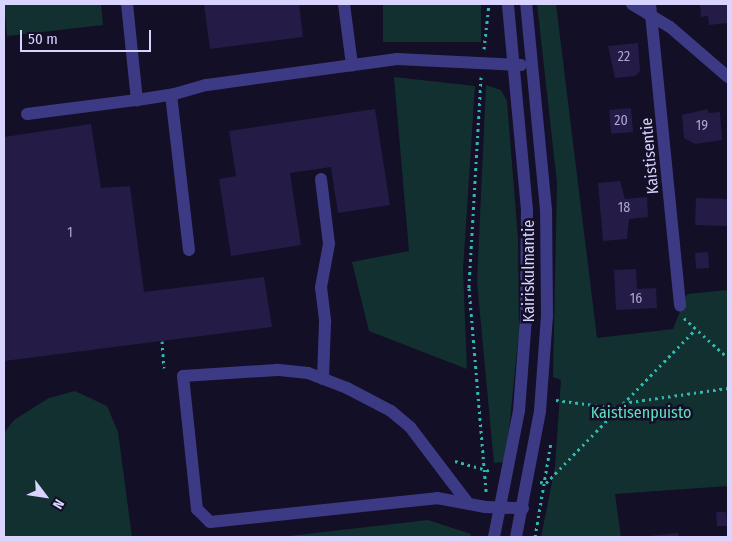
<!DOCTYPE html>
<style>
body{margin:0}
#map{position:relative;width:732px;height:541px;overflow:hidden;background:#130f26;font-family:"Fira Sans Condensed",sans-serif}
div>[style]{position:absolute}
.green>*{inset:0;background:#12302f;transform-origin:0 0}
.building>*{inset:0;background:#241b47;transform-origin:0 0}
.path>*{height:3px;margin-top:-1.5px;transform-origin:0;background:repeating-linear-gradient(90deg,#2fb8b0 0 2.5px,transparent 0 6.5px)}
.minor>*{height:12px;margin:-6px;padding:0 6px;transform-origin:6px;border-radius:6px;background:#3d3a85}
span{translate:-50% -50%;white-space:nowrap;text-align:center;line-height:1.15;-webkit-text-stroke:5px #130f26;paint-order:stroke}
.number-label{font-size:14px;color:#aca6d1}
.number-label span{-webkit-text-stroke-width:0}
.street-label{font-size:16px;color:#d9d4ff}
.park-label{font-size:16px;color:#5fe0c0}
.frame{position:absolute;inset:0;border:5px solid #d9d4ff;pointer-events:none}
.north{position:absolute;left:20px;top:471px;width:50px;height:50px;-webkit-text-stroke:4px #130f26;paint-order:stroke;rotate:121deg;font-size:14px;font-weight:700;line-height:20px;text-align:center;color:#d9d4ff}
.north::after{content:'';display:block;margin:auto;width:18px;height:22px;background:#d9d4ff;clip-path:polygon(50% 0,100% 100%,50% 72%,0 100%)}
.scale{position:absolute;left:20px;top:30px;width:131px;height:22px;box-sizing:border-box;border:2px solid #d9d4ff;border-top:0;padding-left:6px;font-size:15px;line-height:18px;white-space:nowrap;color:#d9d4ff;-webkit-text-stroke:4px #130f26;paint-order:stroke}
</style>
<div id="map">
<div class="green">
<div style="clip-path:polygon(4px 4px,101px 4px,103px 25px,7px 36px)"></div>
<div style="left:383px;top:4px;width:98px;height:38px"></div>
<div style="clip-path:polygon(537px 4px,556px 4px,597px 338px,673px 329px,687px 294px,728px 290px,728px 486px,615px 494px,621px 537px,541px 537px,555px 467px,561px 380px,553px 377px,557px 183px)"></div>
<div style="clip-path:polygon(394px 77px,475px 86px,463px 270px,467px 369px,369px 331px,352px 262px,409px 251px)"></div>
<div style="clip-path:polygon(486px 85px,501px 90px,507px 101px,518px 239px,519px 331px,507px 450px,503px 462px,494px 463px,477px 282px)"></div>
<div style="clip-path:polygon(75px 391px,107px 406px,118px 432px,132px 537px,4px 537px,4px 433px,14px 420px,49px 398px)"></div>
<div style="clip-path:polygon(428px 520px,471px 534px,470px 537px,280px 537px)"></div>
</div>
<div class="building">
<div style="clip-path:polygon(204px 4px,299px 4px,303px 37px,210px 49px)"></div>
<div style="clip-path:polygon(700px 4px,728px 4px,728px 23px,709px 25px,708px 16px,701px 17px)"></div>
<div style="clip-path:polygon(638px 43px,640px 71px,635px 76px,615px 78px,608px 46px)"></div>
<div style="left:631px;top:108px;width:24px;height:22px;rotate:85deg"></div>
<div style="clip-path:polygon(375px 109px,390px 205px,338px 213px,331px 167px,290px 173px,301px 245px,231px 256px,219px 179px,236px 176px,229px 131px)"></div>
<div style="clip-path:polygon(708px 109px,708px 113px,720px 112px,722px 140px,695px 144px,684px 138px,682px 115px)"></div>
<div style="clip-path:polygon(91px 124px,101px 188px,130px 186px,144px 292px,264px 277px,272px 327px,4px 361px,4px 137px)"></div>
<div style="clip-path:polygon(620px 181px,625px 199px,647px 197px,648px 217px,629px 219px,627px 239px,603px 241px,598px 183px)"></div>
<div style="left:696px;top:198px;width:32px;height:27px;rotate:2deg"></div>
<div style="left:708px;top:252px;width:16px;height:13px;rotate:86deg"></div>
<div style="clip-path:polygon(636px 269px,637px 289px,656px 288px,657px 308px,616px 310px,614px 270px)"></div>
<div style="clip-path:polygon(725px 508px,728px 526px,717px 526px,716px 512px,725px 512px)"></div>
<div style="clip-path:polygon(678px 533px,679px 537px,649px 537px,649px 536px)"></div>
</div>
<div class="path">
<div style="left:484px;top:49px;width:45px;rotate:-83.7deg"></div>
<div style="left:481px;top:77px;width:211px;rotate:93.3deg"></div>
<div style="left:469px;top:288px;width:205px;rotate:85.2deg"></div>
<div style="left:684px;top:318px;width:59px;rotate:42.3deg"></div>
<div style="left:162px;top:341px;width:27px;rotate:86deg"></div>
<div style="left:556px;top:400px;width:61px;rotate:7.6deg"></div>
<div style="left:623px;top:403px;width:106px;rotate:-8.1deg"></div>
<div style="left:455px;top:461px;width:36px;rotate:16deg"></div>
<div style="left:540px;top:482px;width:6px;rotate:9deg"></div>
<div style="left:546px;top:483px;width:214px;rotate:-45.8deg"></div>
<div style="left:535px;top:537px;width:96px;rotate:-80.4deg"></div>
</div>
<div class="minor">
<div style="left:127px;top:4px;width:97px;rotate:84.1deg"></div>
<div style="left:137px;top:100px;width:37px;rotate:-9deg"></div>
<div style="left:344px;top:4px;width:62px;rotate:82.5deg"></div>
<div style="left:632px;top:4px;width:44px;rotate:31.2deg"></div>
<div style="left:670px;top:27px;width:77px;rotate:40.8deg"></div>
<div style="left:650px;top:4px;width:303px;rotate:84.3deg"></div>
<div style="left:27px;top:114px;width:111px;rotate:-7.3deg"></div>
<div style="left:321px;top:179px;width:65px;rotate:83deg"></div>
<div style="left:329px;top:244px;width:44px;rotate:100.5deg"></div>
<div style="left:321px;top:287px;width:35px;rotate:83deg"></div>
<div style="left:325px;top:322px;width:57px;rotate:92deg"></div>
<div style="left:189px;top:250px;width:156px;rotate:-96.6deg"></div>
<div style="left:171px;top:95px;width:37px;rotate:-16deg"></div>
<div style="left:207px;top:85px;width:192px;rotate:-7.8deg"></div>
<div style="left:397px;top:59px;width:124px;rotate:2.8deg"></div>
<div style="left:467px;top:502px;width:94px;rotate:-127.2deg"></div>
<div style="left:410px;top:427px;width:25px;rotate:-140deg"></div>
<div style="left:391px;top:411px;width:50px;rotate:-152.4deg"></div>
<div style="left:347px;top:388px;width:42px;rotate:-159deg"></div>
<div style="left:308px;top:373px;width:31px;rotate:-174deg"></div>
<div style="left:277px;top:370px;width:94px;rotate:176.3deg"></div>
<div style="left:183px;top:376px;width:134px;rotate:84deg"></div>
<div style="left:197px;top:509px;width:18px;rotate:45deg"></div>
<div style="left:210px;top:522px;width:228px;rotate:-6deg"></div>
<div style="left:437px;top:498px;width:49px;rotate:10.6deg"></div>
<div style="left:485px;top:507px;width:38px;rotate:2deg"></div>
<div style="left:494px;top:537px;width:128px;rotate:-78.8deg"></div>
<div style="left:519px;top:411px;width:94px;rotate:-85.7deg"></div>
<div style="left:526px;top:317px;width:107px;rotate:-89.5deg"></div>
<div style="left:527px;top:210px;width:207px;rotate:-95.3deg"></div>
<div style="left:516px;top:537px;width:128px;rotate:-79.2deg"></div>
<div style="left:540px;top:411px;width:95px;rotate:-85.8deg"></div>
<div style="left:547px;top:316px;width:106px;rotate:-90.5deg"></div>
<div style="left:546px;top:210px;width:207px;rotate:-95.5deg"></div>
</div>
<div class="number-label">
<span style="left:624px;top:57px">22</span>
<span style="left:621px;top:121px">20</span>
<span style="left:702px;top:126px">19</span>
<span style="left:624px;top:208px">18</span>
<span style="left:70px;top:233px">1</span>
<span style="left:636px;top:299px">16</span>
</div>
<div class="street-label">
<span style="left:650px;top:156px;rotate:-95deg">Kaistisentie</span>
<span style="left:529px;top:271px;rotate:-90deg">Kairiskulmantie</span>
</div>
<div class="park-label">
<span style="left:641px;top:413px">Kaistisenpuisto</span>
</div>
<div class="frame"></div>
<div class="north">N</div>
<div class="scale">50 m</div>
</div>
